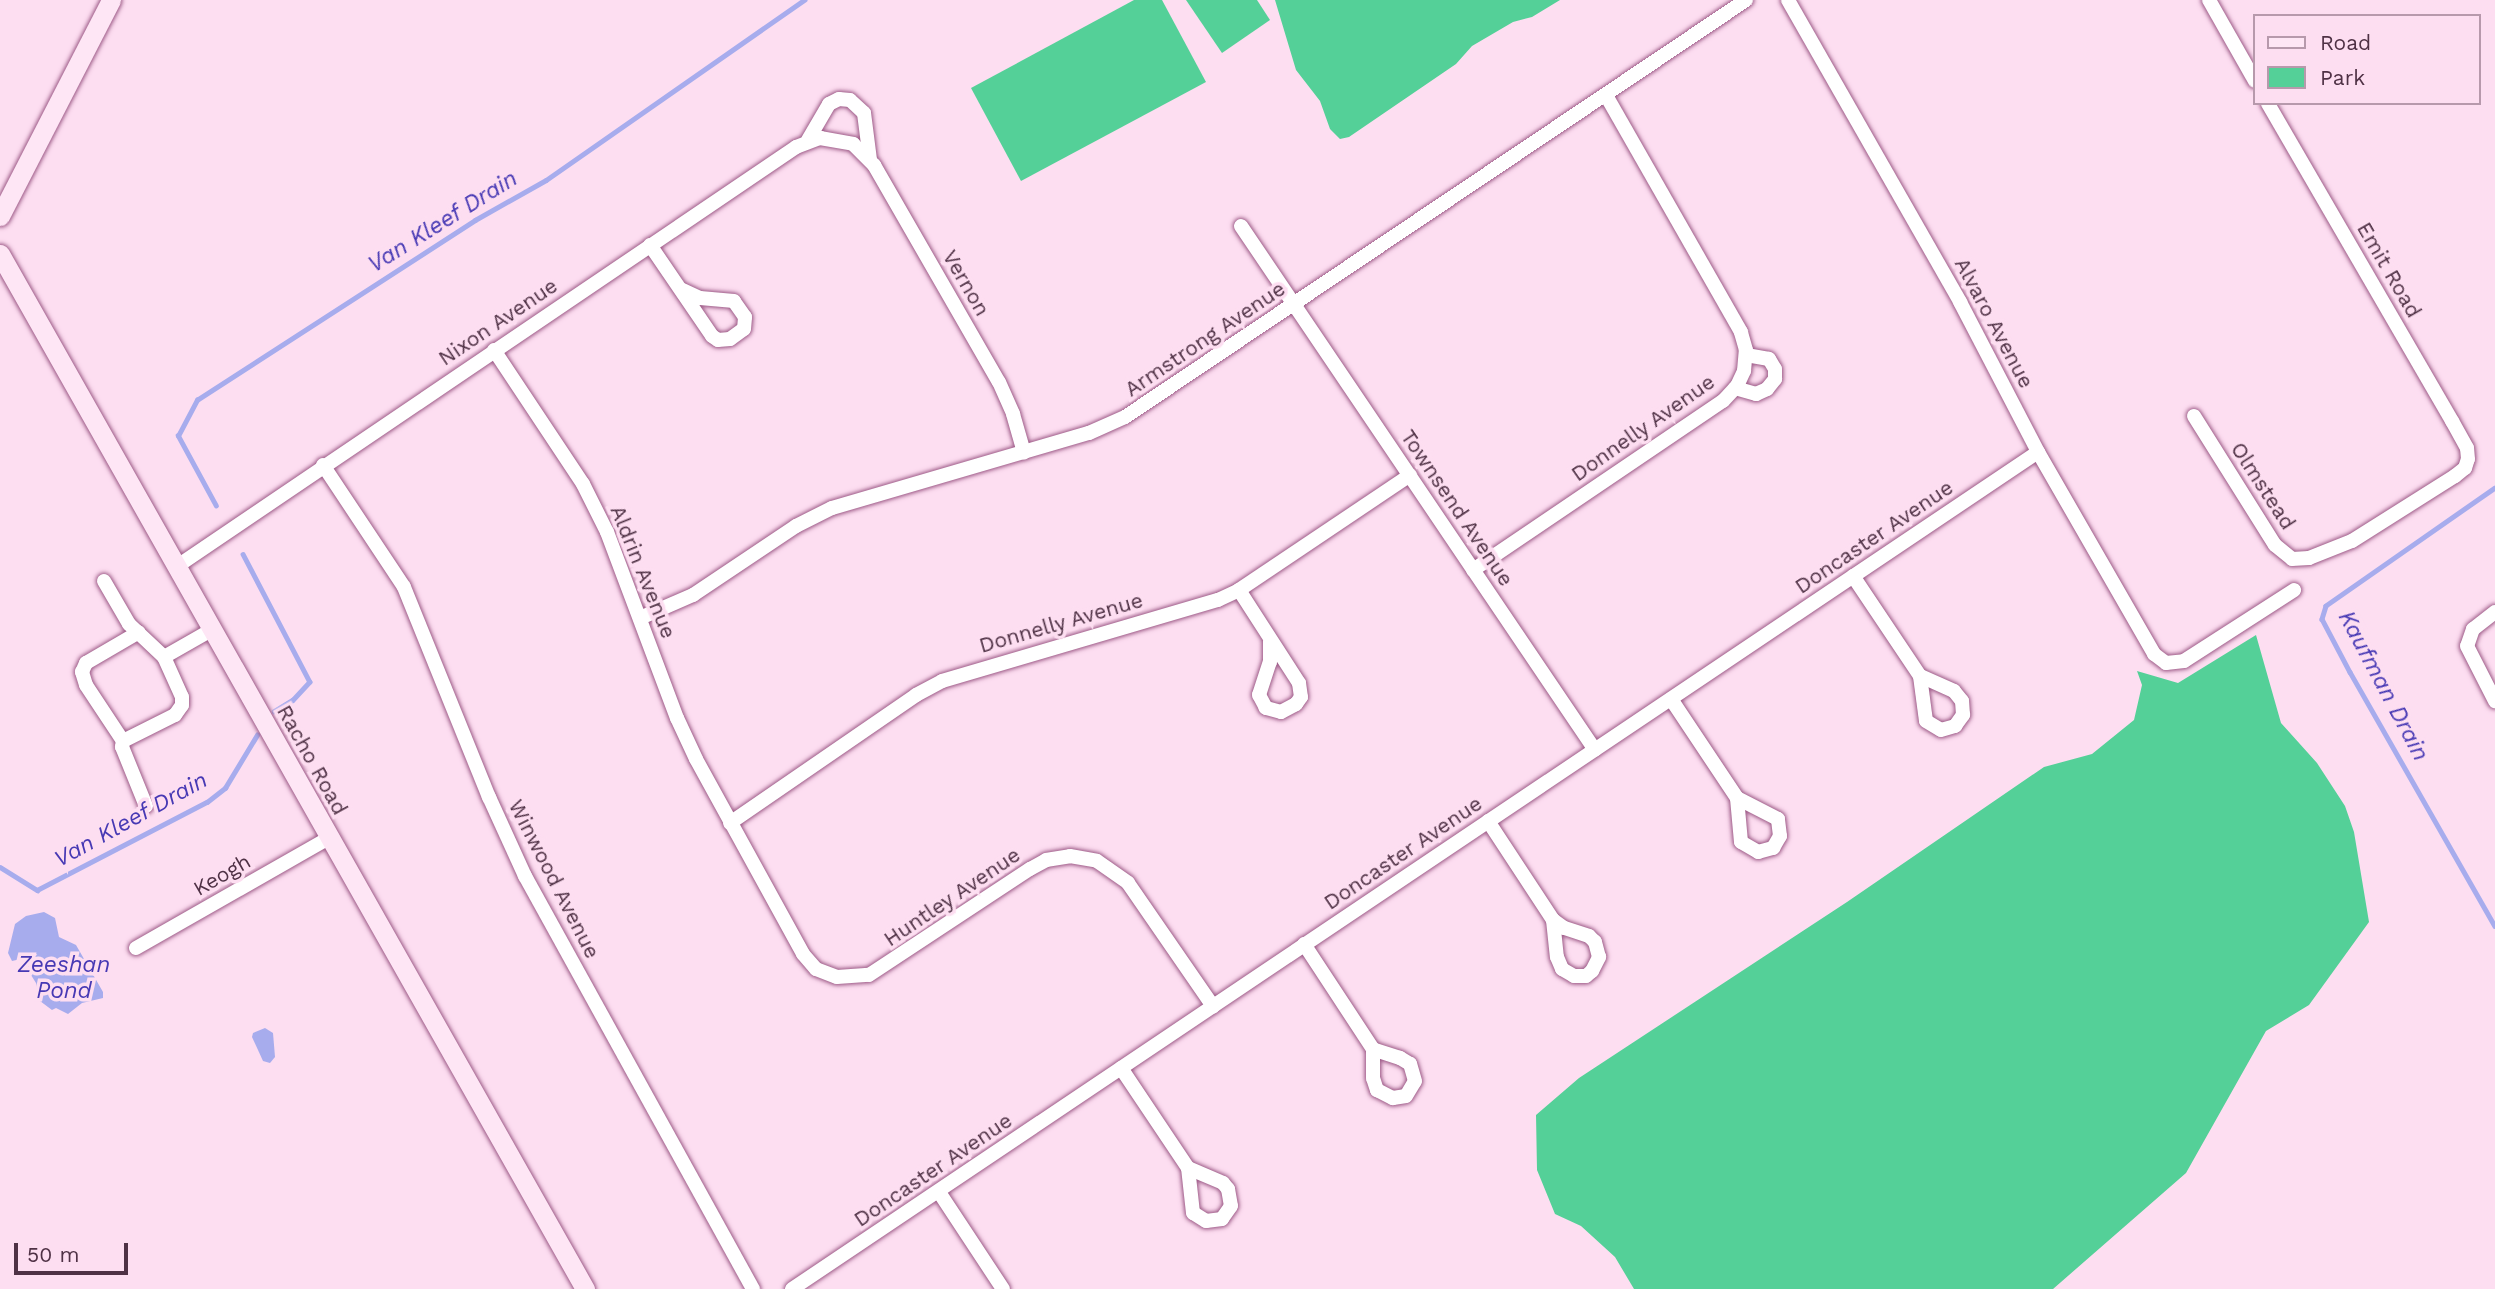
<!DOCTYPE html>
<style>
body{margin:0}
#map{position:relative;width:2495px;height:1289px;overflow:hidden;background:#fddef1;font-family:"Work Sans",sans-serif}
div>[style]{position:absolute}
.green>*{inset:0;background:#54d098}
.water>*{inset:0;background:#a7aced}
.stream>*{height:4.5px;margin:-2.25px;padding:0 2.25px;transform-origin:2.25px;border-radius:2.25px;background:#a7aced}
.roads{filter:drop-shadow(0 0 2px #9d5a87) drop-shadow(0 0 2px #9d5a87)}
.street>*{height:14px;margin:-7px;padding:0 7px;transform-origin:7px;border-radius:7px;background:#fff}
.secondary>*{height:19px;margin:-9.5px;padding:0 9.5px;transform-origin:9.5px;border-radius:9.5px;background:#fee6f5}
span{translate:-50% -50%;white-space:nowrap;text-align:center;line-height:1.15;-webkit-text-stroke:7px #fddef1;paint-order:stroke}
.street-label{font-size:21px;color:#4f3145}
.water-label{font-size:23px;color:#4739b4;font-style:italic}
.legend{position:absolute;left:2253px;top:14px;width:228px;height:91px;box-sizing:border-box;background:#fddef1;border:2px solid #b799ac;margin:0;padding:9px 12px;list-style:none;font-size:21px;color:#4f3145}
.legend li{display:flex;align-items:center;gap:14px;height:35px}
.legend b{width:35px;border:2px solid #b799ac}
.scale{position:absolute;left:14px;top:1243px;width:114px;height:32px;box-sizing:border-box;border:4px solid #4f3145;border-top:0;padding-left:9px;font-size:21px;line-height:24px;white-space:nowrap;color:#4f3145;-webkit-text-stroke:5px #fddef1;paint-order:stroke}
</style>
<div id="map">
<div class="green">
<div style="clip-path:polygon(1134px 0,1162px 0,1206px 82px,1021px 181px,971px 88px)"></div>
<div style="clip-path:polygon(1186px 0,1257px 0,1270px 20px,1222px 53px)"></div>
<div style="clip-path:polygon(1275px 0,1560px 0,1532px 17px,1513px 22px,1472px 46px,1456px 64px,1349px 137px,1340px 139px,1330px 129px,1320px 101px,1296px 70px)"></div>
<div style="clip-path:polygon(2256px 635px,2281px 723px,2317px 763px,2345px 806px,2354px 832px,2369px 922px,2309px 1005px,2266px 1031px,2186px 1173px,2053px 1289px,1634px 1289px,1615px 1257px,1581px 1226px,1555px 1214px,1537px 1170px,1536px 1115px,1579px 1078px,1847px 902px,2044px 767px,2092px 754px,2134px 720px,2142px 685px,2137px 671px,2178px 683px)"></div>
</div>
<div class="water">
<div style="clip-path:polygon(44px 912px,55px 918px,59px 937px,76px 945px,103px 992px,103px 998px,82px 1003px,68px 1014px,56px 1008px,52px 1010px,40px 1001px,36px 983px,21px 959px,12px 961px,8px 953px,15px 924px,26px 916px)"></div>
<div style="clip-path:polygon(265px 1028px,273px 1033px,275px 1057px,270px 1063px,263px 1061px,252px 1037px,253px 1033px)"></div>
</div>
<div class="stream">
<div style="left:2495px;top:488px;width:206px;rotate:145.1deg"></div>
<div style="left:2326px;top:606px;width:14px;rotate:107deg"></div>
<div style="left:2322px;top:619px;width:60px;rotate:62.2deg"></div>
<div style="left:2350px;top:672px;width:292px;rotate:60.3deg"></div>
<div style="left:216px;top:506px;width:80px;rotate:-118.5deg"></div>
<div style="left:178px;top:436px;width:41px;rotate:-62.2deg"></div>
<div style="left:197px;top:400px;width:331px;rotate:-32.9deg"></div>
<div style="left:475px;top:220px;width:81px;rotate:-29.4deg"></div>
<div style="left:546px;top:180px;width:315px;rotate:-34.9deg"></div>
<div style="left:243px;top:554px;width:144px;rotate:62.4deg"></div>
<div style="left:310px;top:682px;width:25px;rotate:133deg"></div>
<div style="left:293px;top:700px;width:22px;rotate:148deg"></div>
<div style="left:0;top:867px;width:44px;rotate:31.9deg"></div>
<div style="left:37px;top:890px;width:191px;rotate:-27.4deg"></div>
<div style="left:207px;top:802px;width:23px;rotate:-38deg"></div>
<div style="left:225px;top:788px;width:62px;rotate:-58.9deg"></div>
</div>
<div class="roads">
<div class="street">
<div style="left:1788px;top:0;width:348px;rotate:60.3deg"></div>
<div style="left:1960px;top:302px;width:169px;rotate:62.5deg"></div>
<div style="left:2038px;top:452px;width:233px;rotate:60.1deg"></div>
<div style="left:2154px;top:654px;width:15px;rotate:37deg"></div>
<div style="left:2166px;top:663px;width:18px;rotate:-6deg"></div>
<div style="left:2184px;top:661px;width:131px;rotate:-32.8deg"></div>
<div style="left:2209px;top:0;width:93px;rotate:60.4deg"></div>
<div style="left:808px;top:140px;width:42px;rotate:-59.7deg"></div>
<div style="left:829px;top:104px;width:11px;rotate:-27deg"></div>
<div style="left:839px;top:99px;width:11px;rotate:5deg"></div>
<div style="left:850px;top:100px;width:19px;rotate:43deg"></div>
<div style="left:864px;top:113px;width:47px;rotate:82.7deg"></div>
<div style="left:1241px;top:226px;width:632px;rotate:55.96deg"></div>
<div style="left:650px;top:245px;width:110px;rotate:55.7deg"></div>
<div style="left:712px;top:336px;width:7px;rotate:34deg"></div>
<div style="left:718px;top:340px;width:12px;rotate:-5deg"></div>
<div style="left:730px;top:339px;width:17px;rotate:-36deg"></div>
<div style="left:744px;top:329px;width:12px;rotate:-85deg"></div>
<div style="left:745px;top:317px;width:19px;rotate:-125deg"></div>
<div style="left:734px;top:301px;width:34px;rotate:-175deg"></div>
<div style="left:700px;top:298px;width:19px;rotate:-155deg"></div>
<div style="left:494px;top:350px;width:161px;rotate:56.4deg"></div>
<div style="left:583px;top:484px;width:54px;rotate:63.4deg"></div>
<div style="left:607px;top:532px;width:199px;rotate:69.4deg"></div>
<div style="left:677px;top:718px;width:45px;rotate:65.1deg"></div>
<div style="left:696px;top:759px;width:222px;rotate:61.2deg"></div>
<div style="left:803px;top:954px;width:20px;rotate:49deg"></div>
<div style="left:816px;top:969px;width:22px;rotate:21deg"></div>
<div style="left:837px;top:977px;width:32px;rotate:-4deg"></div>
<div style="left:869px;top:975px;width:193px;rotate:-33.4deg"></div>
<div style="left:1030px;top:869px;width:18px;rotate:-29deg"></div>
<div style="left:1046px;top:860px;width:24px;rotate:-9deg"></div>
<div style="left:1070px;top:856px;width:27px;rotate:10deg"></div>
<div style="left:1097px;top:861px;width:38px;rotate:35deg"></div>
<div style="left:1128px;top:883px;width:150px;rotate:55.4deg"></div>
<div style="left:1735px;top:388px;width:22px;rotate:16deg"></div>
<div style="left:1756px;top:394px;width:12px;rotate:-24deg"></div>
<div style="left:1767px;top:389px;width:13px;rotate:-51deg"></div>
<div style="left:1775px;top:379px;width:10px;rotate:-90deg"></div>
<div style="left:1775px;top:369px;width:12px;rotate:-121deg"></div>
<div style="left:1769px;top:359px;width:23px;rotate:-170deg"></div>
<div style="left:2194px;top:416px;width:152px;rotate:57.9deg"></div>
<div style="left:2275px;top:545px;width:22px;rotate:39deg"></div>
<div style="left:2292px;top:559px;width:17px;rotate:-3deg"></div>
<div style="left:2309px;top:558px;width:46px;rotate:-21.6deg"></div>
<div style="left:2352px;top:541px;width:122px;rotate:-32.3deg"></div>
<div style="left:2455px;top:476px;width:13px;rotate:-39deg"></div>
<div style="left:2465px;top:468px;width:9px;rotate:-72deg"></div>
<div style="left:2468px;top:459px;width:11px;rotate:-95deg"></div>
<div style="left:2467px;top:448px;width:31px;rotate:-119deg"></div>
<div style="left:2452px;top:421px;width:367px;rotate:-120.1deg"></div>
<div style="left:323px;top:465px;width:146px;rotate:56.4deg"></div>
<div style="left:404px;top:587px;width:227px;rotate:68deg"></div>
<div style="left:489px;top:797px;width:87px;rotate:65.5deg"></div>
<div style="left:525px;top:876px;width:472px;rotate:61.1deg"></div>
<div style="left:176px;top:567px;width:749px;rotate:-34.11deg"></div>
<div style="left:796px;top:147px;width:26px;rotate:-21deg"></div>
<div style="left:820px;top:138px;width:34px;rotate:10deg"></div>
<div style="left:853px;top:144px;width:30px;rotate:45deg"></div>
<div style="left:874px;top:165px;width:250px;rotate:60.1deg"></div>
<div style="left:999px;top:382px;width:35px;rotate:66deg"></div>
<div style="left:1013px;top:414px;width:40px;rotate:74deg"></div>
<div style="left:1473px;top:570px;width:302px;rotate:-34.1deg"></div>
<div style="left:1723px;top:401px;width:21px;rotate:-47deg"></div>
<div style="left:1737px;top:386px;width:17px;rotate:-65deg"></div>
<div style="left:1744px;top:371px;width:21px;rotate:-85deg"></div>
<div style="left:1746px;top:350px;width:19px;rotate:-106deg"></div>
<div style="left:1741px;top:332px;width:273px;rotate:-119.7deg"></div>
<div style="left:1853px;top:576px;width:120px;rotate:56.2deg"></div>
<div style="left:1920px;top:676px;width:45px;rotate:82.4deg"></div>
<div style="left:1926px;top:721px;width:17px;rotate:31deg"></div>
<div style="left:1941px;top:730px;width:15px;rotate:-16deg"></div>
<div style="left:1955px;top:726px;width:14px;rotate:-54deg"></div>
<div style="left:1963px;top:715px;width:14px;rotate:-94deg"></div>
<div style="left:1962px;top:701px;width:13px;rotate:-129deg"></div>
<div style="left:1954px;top:691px;width:37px;rotate:-156deg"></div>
<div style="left:104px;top:581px;width:50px;rotate:59.8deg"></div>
<div style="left:129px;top:624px;width:48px;rotate:43.3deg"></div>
<div style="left:164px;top:657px;width:56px;rotate:-29.7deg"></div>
<div style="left:1239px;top:590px;width:111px;rotate:57.2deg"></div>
<div style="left:1299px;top:683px;width:14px;rotate:82deg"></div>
<div style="left:1301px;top:697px;width:9px;rotate:126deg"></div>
<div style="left:1296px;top:704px;width:17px;rotate:152deg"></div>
<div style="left:1281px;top:712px;width:16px;rotate:-165deg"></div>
<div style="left:1266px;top:708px;width:15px;rotate:-118deg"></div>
<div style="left:1259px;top:695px;width:35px;rotate:-72deg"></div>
<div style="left:1270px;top:662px;width:21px;rotate:-90deg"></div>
<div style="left:2495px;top:612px;width:28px;rotate:142deg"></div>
<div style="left:2473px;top:629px;width:18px;rotate:109deg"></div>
<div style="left:2467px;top:646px;width:62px;rotate:63deg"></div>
<div style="left:640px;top:618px;width:58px;rotate:-23.5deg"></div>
<div style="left:693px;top:595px;width:124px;rotate:-33.8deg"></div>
<div style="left:796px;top:526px;width:40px;rotate:-26.6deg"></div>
<div style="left:832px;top:508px;width:268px;rotate:-16.3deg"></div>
<div style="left:1089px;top:433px;width:39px;rotate:-24deg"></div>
<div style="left:1125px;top:417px;width:748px;rotate:-33.88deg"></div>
<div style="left:1671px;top:699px;width:119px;rotate:56.3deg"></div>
<div style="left:1737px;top:798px;width:44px;rotate:84.8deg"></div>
<div style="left:1741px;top:842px;width:20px;rotate:30deg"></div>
<div style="left:1758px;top:852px;width:16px;rotate:-15deg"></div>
<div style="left:1773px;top:848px;width:14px;rotate:-60deg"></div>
<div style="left:1780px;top:836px;width:17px;rotate:-97deg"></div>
<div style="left:1778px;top:819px;width:46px;rotate:-152.9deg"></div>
<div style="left:123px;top:741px;width:67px;rotate:-123.5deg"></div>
<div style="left:86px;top:685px;width:14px;rotate:-107deg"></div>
<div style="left:82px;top:672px;width:10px;rotate:-66deg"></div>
<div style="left:86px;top:663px;width:61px;rotate:-30.3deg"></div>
<div style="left:146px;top:806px;width:64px;rotate:-112.1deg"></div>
<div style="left:122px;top:747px;width:6px;rotate:-81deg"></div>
<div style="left:123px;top:741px;width:58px;rotate:-26.6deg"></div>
<div style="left:175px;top:715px;width:12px;rotate:-55deg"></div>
<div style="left:182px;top:705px;width:8px;rotate:-90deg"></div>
<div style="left:182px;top:697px;width:44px;rotate:-114.2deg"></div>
<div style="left:1488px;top:821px;width:118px;rotate:56.7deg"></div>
<div style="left:1553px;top:920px;width:37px;rotate:84deg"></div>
<div style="left:1557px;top:957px;width:13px;rotate:67deg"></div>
<div style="left:1562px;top:969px;width:14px;rotate:30deg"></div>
<div style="left:1574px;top:976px;width:12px"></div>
<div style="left:1586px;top:976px;width:8px;rotate:-40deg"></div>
<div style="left:1592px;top:971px;width:16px;rotate:-63deg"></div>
<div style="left:1599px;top:957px;width:16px;rotate:-105deg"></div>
<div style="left:1595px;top:942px;width:8px;rotate:-135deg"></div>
<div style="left:1589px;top:936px;width:26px;rotate:-162deg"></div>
<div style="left:1564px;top:928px;width:14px;rotate:-144deg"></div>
<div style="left:730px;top:823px;width:226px;rotate:-34.5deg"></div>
<div style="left:916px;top:695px;width:30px;rotate:-28deg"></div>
<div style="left:942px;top:681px;width:288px;rotate:-16.4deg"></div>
<div style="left:1218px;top:600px;width:23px;rotate:-25deg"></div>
<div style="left:1239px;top:590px;width:206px;rotate:-33.9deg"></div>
<div style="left:1304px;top:944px;width:126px;rotate:56.7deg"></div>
<div style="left:1373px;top:1049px;width:29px;rotate:90deg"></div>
<div style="left:1373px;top:1078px;width:13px;rotate:72deg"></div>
<div style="left:1377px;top:1090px;width:18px;rotate:27deg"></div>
<div style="left:1393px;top:1098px;width:13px;rotate:-9deg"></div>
<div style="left:1406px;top:1096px;width:17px;rotate:-59deg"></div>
<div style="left:1415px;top:1081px;width:18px;rotate:-106deg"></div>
<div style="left:1410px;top:1064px;width:12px;rotate:-149deg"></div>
<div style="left:1400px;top:1058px;width:28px;rotate:-162deg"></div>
<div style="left:136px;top:948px;width:222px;rotate:-29.7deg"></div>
<div style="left:1121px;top:1068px;width:120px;rotate:56.2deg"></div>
<div style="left:1188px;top:1168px;width:38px;rotate:23deg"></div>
<div style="left:1223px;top:1183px;width:8px;rotate:50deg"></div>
<div style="left:1228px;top:1189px;width:17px;rotate:80deg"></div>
<div style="left:1231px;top:1206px;width:16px;rotate:125deg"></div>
<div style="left:1222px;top:1219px;width:16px;rotate:173deg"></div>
<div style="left:1206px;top:1221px;width:15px;rotate:-148deg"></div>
<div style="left:1193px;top:1213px;width:45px;rotate:-96.3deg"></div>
<div style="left:939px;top:1192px;width:116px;rotate:56.6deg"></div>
<div style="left:792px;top:1289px;width:1501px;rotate:-33.89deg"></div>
</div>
<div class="secondary">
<div style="left:0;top:216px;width:243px;rotate:-62.8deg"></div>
<div style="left:0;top:254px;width:1189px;rotate:60.52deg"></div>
</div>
</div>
<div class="street-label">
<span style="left:2389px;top:270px;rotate:60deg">Emit Road</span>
<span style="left:966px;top:283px;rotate:60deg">Vernon</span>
<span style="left:498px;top:322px;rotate:-34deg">Nixon Avenue</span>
<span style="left:1994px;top:323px;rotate:62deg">Alvaro Avenue</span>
<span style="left:1205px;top:339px;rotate:-34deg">Armstrong Avenue</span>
<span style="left:1643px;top:428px;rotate:-35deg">Donnelly Avenue</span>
<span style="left:2263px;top:486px;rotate:57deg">Olmstead</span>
<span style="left:1457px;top:508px;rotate:56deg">Townsend Avenue</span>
<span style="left:1874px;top:537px;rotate:-34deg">Doncaster Avenue</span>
<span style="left:643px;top:572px;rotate:68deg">Aldrin Avenue</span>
<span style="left:1061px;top:623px;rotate:-16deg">Donnelly Avenue</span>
<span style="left:312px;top:760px;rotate:61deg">Racho Road</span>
<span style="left:1403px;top:853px;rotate:-34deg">Doncaster Avenue</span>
<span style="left:222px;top:875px;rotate:-30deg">Keogh</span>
<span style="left:554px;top:879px;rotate:63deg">Winwood Avenue</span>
<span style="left:952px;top:897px;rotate:-34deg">Huntley Avenue</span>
<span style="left:933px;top:1170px;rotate:-34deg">Doncaster Avenue</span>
</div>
<div class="water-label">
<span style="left:443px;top:222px;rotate:-32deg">Van Kleef Drain</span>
<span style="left:2383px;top:686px;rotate:62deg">Kaufman Drain</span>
<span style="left:131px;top:820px;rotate:-29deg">Van Kleef Drain</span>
<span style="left:64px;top:978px">Zeeshan<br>Pond</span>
</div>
<ul class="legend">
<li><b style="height:9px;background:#fee6f5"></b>Road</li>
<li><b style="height:19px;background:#54d098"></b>Park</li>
</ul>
<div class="scale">50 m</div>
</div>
